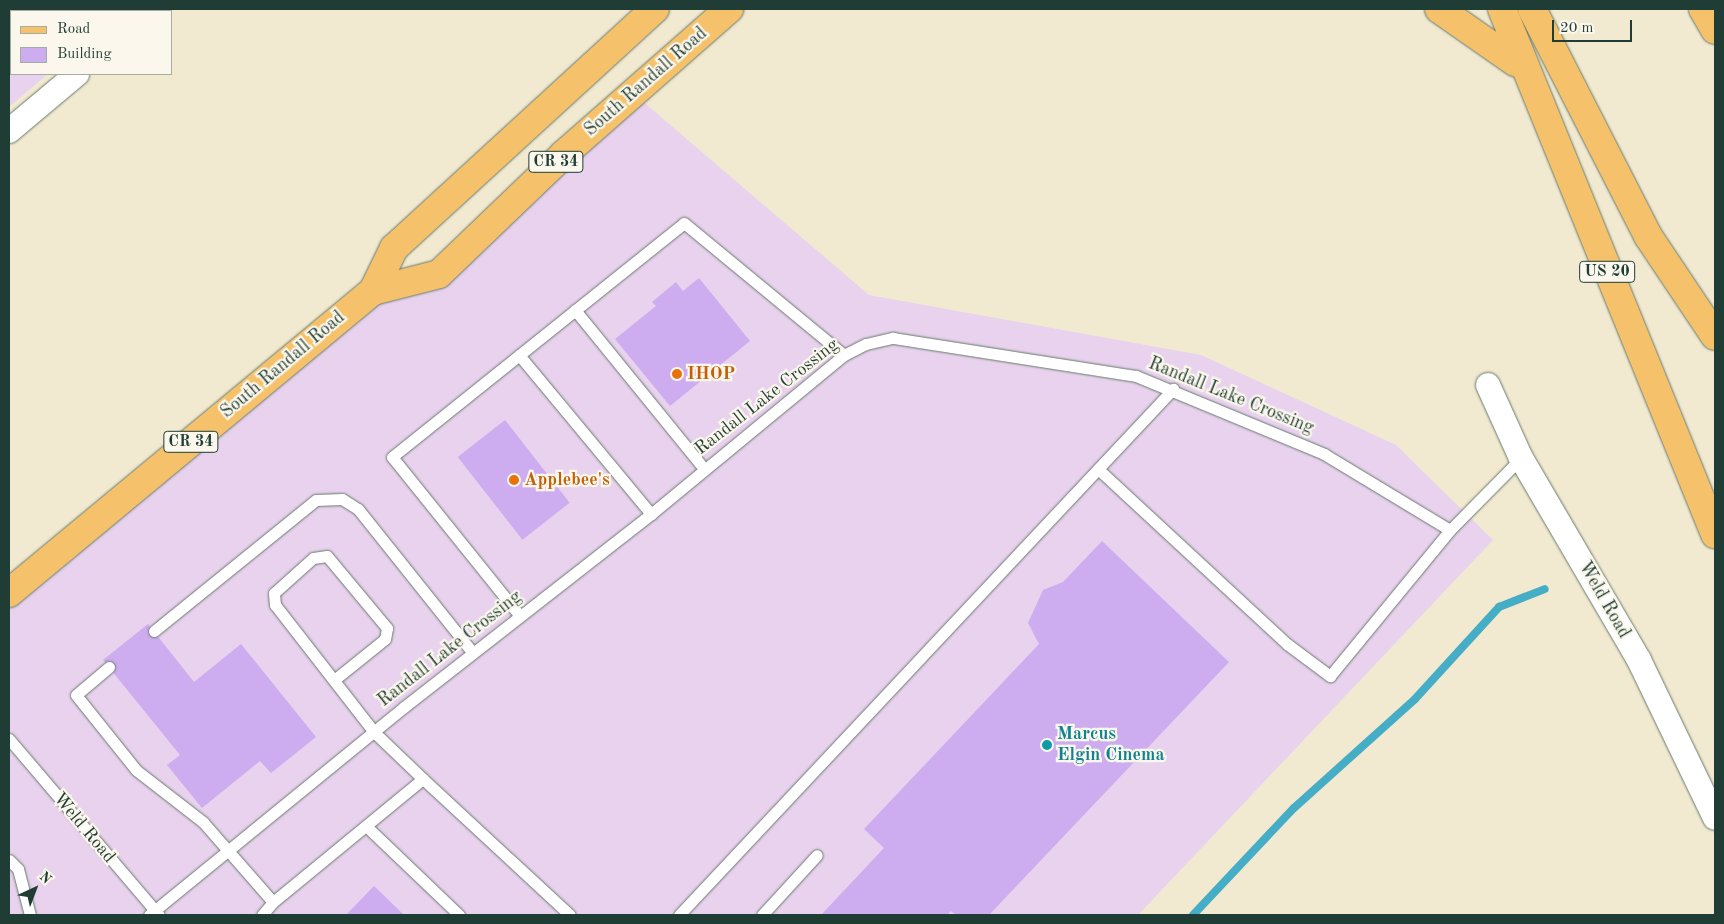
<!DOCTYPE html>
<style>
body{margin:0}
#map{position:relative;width:1724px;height:924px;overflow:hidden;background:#f1ead1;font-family:"Old Standard TT",serif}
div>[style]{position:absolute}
.built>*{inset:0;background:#e8d2ee}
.stream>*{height:8px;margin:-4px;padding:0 4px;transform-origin:4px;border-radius:4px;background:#45adc5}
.building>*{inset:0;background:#cdacef;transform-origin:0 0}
.roads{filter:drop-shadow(0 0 1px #687a6b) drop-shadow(0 0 1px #687a6b)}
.lane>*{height:11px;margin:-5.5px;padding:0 5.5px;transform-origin:5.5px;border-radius:5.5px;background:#fff}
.street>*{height:24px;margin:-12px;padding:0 12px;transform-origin:12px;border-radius:12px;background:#fff}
.primary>*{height:28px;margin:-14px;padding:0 14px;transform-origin:14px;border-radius:14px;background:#f5c16b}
.highway>*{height:28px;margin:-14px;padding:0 14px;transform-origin:14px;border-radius:14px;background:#f5c16b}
.dots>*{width:14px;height:14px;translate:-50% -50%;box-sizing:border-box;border:2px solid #fbf7ec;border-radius:50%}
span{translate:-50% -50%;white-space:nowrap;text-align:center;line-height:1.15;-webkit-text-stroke:4.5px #fbf7ec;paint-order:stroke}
.shield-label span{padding:1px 4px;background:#fbf7ec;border:1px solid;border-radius:4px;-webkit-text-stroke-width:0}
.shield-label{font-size:16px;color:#1f3d34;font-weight:700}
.street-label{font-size:18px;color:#1f3d34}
.food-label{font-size:18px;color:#c56008;font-weight:700}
.left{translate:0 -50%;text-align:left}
.culture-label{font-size:18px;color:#0d838f;font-weight:700}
.frame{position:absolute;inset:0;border:10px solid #1f3d34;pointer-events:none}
.legend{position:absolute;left:10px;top:10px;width:162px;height:65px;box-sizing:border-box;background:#fbf7ec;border:1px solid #a3ada2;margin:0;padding:6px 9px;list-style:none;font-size:15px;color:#1f3d34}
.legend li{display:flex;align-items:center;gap:10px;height:25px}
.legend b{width:25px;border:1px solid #a3ada2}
.north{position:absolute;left:10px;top:864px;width:50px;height:50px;-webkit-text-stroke:4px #fbf7ec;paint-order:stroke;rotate:43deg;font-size:14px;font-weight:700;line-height:20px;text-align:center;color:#1f3d34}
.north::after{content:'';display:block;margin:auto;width:18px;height:22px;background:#1f3d34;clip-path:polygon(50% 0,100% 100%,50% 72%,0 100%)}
.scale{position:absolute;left:1552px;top:20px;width:80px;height:22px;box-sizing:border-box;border:2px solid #1f3d34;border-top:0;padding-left:6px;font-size:15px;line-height:18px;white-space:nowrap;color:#1f3d34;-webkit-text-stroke:4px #fbf7ec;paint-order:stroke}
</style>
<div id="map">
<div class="built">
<div style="clip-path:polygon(9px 9px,117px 9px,11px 11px,11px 74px,48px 74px,9px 107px)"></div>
<div style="clip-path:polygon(640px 99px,869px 295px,1201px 355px,1396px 445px,1493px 540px,1138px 915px,9px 915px,9px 604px,377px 298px,447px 280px)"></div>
</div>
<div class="stream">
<div style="left:1193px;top:915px;width:147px;rotate:-46.7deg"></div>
<div style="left:1294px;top:808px;width:163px;rotate:-42deg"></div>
<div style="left:1415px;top:699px;width:125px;rotate:-47.6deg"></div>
<div style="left:1499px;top:607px;width:49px;rotate:-21.4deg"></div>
</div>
<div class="building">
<div style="clip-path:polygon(699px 278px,750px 341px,670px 406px,615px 339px,656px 306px,652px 302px,676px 282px,683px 291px)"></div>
<div style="left:505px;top:420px;width:105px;height:60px;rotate:52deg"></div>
<div style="clip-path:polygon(1102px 541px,1229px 662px,989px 915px,956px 915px,951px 911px,947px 915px,821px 915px,884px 848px,864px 829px,1039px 644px,1028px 623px,1043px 590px,1063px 582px)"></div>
<div style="clip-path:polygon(148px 624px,194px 682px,241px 644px,316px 737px,271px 773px,260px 761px,202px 808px,167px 765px,180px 755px,103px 660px)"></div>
<div style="clip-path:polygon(374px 886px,404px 915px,346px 915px)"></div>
</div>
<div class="roads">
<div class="lane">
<div style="left:575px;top:310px;width:205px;rotate:50.9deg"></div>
<div style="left:519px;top:355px;width:207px;rotate:50.3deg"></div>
<div style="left:1098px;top:469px;width:258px;rotate:42.8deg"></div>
<div style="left:1287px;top:644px;width:54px;rotate:36.7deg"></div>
<div style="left:1330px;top:676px;width:189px;rotate:-50.6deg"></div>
<div style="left:520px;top:616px;width:204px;rotate:-128.8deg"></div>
<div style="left:392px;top:457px;width:374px;rotate:-38.7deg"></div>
<div style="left:684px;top:223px;width:207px;rotate:39.5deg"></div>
<div style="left:154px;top:631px;width:208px;rotate:-39deg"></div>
<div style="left:316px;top:500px;width:26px;rotate:-2deg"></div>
<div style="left:342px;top:499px;width:19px;rotate:32deg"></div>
<div style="left:358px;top:509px;width:184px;rotate:51.4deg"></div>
<div style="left:109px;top:667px;width:43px;rotate:139.7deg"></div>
<div style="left:76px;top:695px;width:96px;rotate:51.3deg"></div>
<div style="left:136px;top:770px;width:85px;rotate:37.8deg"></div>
<div style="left:203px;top:822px;width:106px;rotate:48.8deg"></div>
<div style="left:273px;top:902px;width:194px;rotate:-39.4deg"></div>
<div style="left:423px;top:779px;width:68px;rotate:-136.2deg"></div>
<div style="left:374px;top:732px;width:161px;rotate:-127.9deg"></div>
<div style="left:275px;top:605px;width:12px;rotate:-95deg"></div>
<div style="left:274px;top:593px;width:52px;rotate:-41.9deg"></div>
<div style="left:313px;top:558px;width:14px;rotate:-8deg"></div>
<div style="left:327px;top:556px;width:94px;rotate:50.2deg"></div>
<div style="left:387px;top:628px;width:11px;rotate:100deg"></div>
<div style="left:385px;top:639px;width:65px;rotate:141.2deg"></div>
<div style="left:9px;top:739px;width:231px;rotate:49.6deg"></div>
<div style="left:423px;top:779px;width:200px;rotate:42.8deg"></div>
<div style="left:366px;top:826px;width:129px;rotate:43.7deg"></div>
<div style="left:9px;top:860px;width:13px;rotate:45deg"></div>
<div style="left:18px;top:869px;width:48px;rotate:75.4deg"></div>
<div style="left:149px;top:915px;width:329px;rotate:-39.2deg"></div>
<div style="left:404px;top:707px;width:313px;rotate:-38deg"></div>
<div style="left:651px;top:514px;width:250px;rotate:-39.5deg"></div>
<div style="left:844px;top:355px;width:25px;rotate:-27deg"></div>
<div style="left:866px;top:344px;width:28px;rotate:-13deg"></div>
<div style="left:893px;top:338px;width:246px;rotate:8.9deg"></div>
<div style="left:1136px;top:376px;width:204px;rotate:22.5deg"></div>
<div style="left:1324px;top:454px;width:147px;rotate:31.1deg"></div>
<div style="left:1450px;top:530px;width:101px;rotate:-45.4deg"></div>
<div style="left:262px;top:915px;width:17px;rotate:-50deg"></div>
<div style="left:679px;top:915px;width:722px;rotate:-46.8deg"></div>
<div style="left:762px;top:915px;width:81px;rotate:-47.5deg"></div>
</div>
<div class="street">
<div style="left:148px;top:11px;width:4px;rotate:-34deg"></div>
<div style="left:9px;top:131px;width:89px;rotate:-40deg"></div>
<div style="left:1488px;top:385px;width:80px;rotate:65.7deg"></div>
<div style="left:1521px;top:458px;width:234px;rotate:59.7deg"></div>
<div style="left:1639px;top:660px;width:175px;rotate:64.3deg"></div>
</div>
<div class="primary">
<div style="left:373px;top:291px;width:68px;rotate:-14.4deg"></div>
<div style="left:439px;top:274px;width:173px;rotate:-43.8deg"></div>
<div style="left:564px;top:154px;width:220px;rotate:-41.3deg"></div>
<div style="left:9px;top:593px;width:473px;rotate:-39.7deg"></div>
<div style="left:373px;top:291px;width:48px;rotate:-64deg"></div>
<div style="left:394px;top:248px;width:354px;rotate:-42.5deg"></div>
</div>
<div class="highway">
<div style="left:1439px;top:9px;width:93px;rotate:34.9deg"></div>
<div style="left:1502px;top:9px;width:567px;rotate:67.92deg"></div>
<div style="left:1532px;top:9px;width:255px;rotate:62.9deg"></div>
<div style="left:1648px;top:236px;width:120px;rotate:56.2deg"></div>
<div style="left:1703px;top:9px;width:24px;rotate:60deg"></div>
</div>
</div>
<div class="dots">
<div style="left:677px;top:374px;background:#e8710a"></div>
<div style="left:514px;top:480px;background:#e8710a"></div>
<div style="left:1047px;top:745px;background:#0f9aa8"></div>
</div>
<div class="shield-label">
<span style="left:556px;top:162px">CR 34</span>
<span style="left:1607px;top:272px">US 20</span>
<span style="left:191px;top:442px">CR 34</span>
</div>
<div class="street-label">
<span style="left:646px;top:82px;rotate:-41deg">South Randall Road</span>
<span style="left:283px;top:365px;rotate:-40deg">South Randall Road</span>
<span style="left:1231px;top:396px;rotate:22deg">Randall Lake Crossing</span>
<span style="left:767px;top:397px;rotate:-38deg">Randall Lake Crossing</span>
<span style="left:1604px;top:600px;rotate:60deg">Weld Road</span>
<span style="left:450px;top:649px;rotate:-38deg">Randall Lake Crossing</span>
<span style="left:84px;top:828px;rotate:50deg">Weld Road</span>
</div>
<div class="food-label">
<span class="left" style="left:687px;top:374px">IHOP</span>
<span class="left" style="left:524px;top:480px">Applebee's</span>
</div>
<div class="culture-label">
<span class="left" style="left:1057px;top:745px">Marcus<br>Elgin Cinema</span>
</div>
<div class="frame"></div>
<ul class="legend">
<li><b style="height:6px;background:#f5c16b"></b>Road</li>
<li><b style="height:14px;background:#cdacef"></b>Building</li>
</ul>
<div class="north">N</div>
<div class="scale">20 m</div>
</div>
